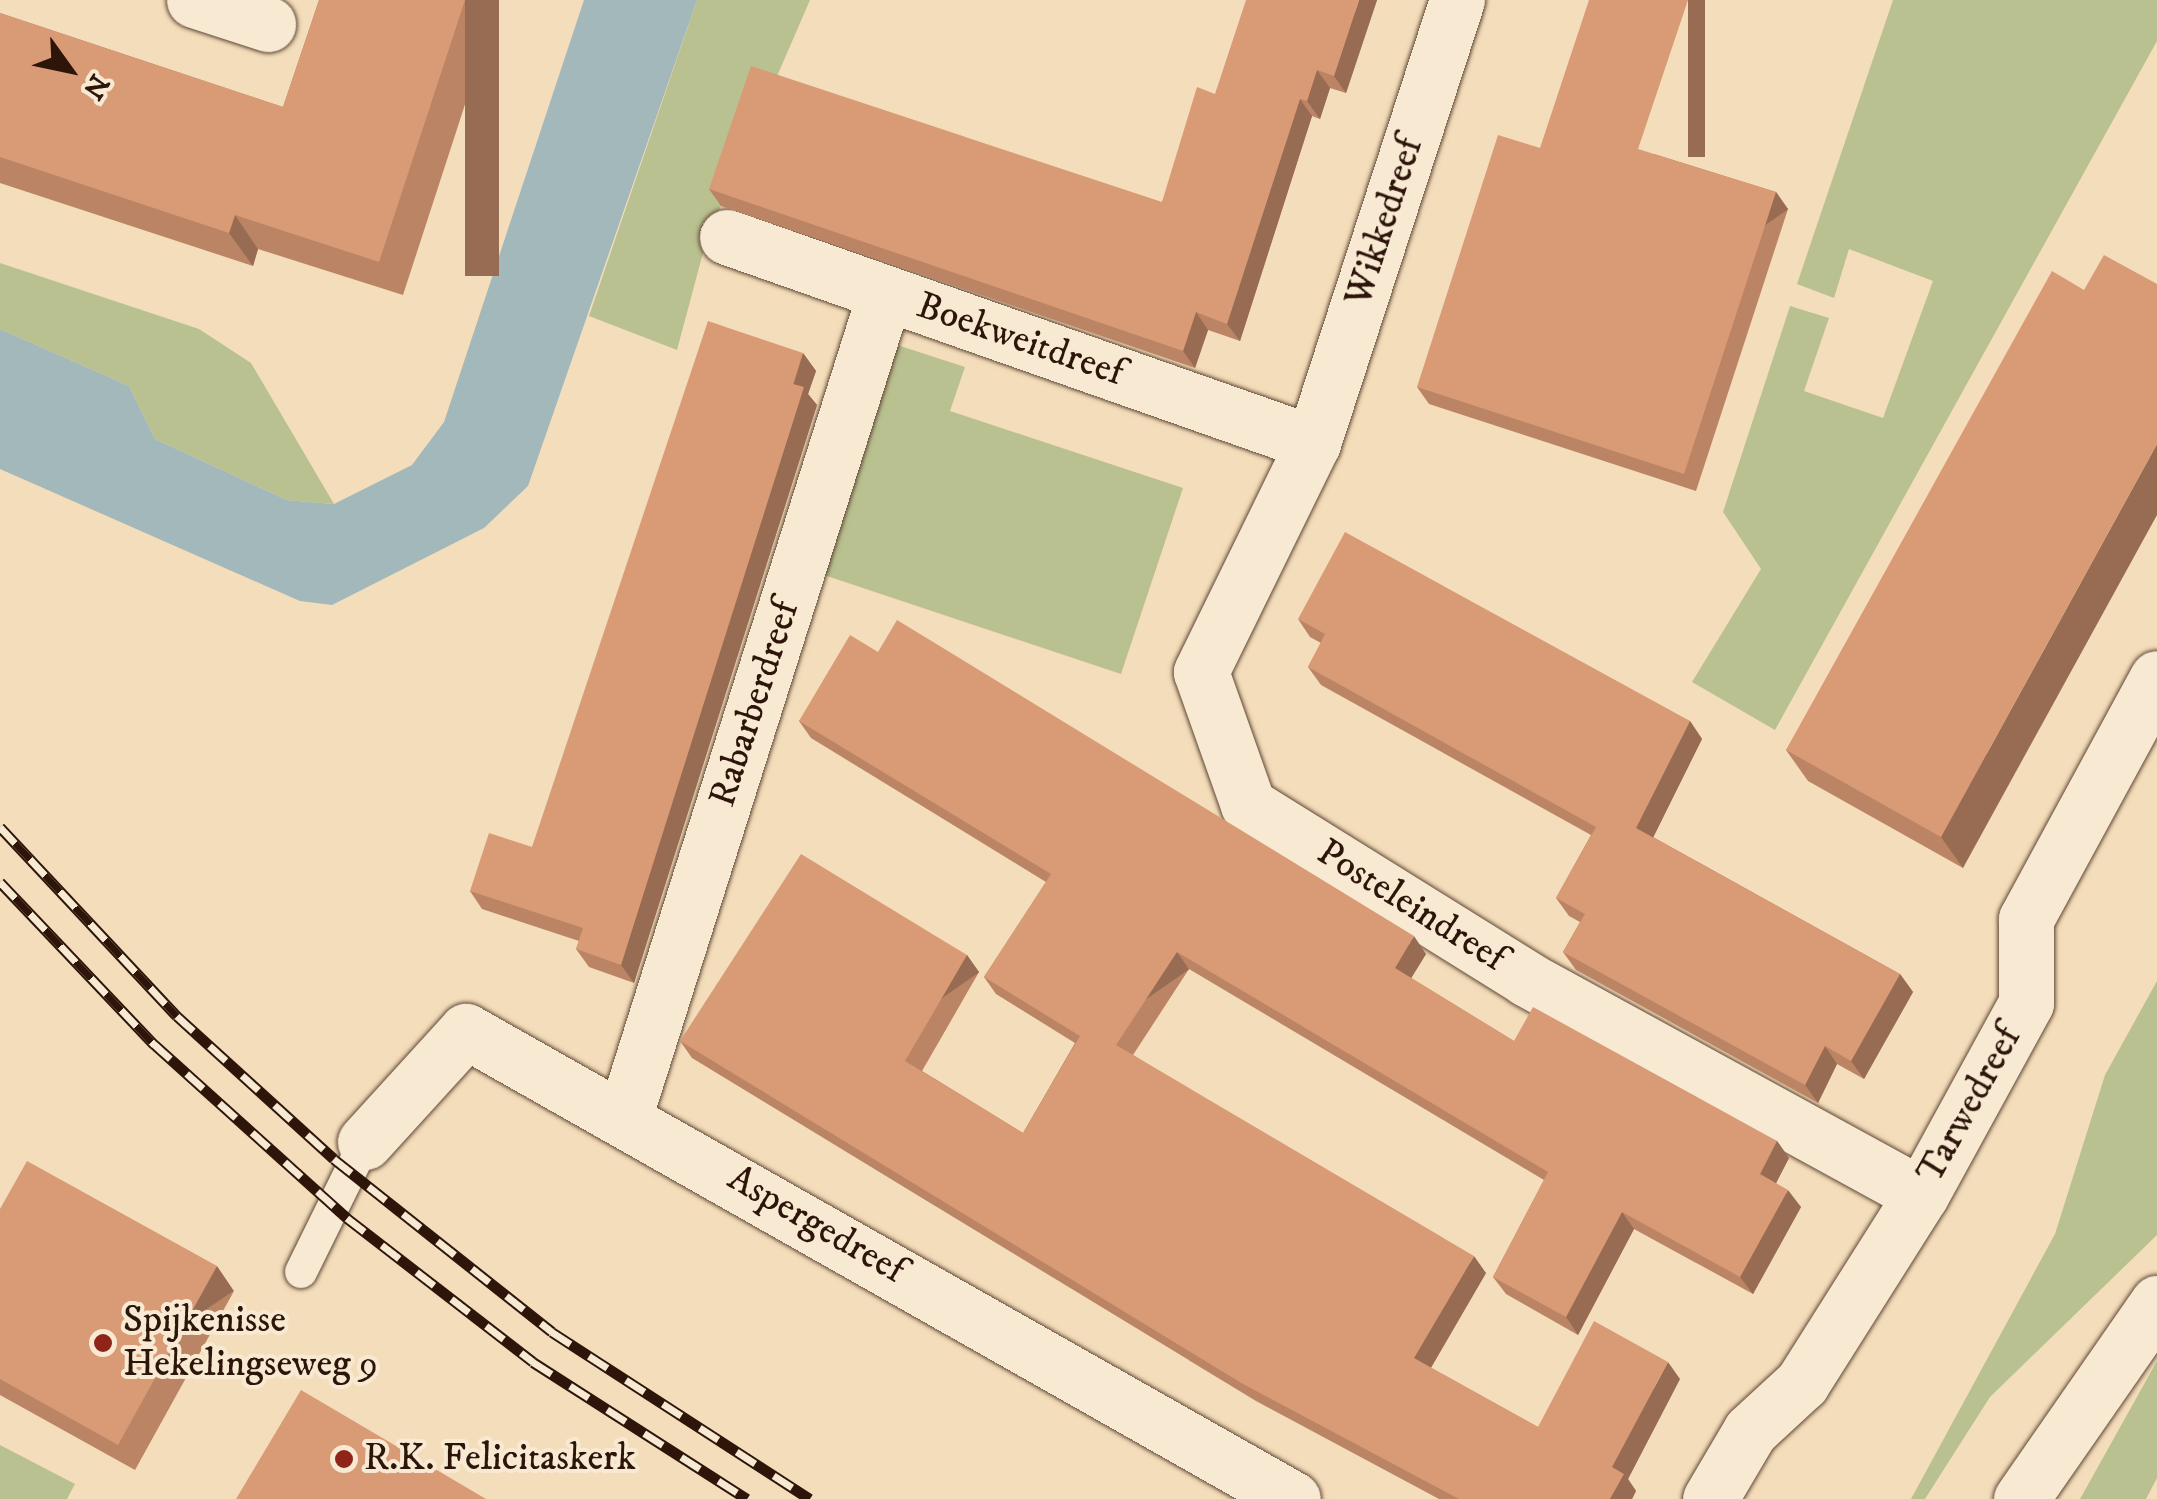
<!DOCTYPE html>
<style>
body{margin:0}
#map{position:relative;width:2157px;height:1499px;overflow:hidden;background:#f4ddba;font-family:"IM FELL DW Pica",serif}
div>[style]{position:absolute}
.green>*{inset:0;background:#bac190}
.water>*{inset:0;background:#a2b8bb}
.roads{filter:drop-shadow(0 0 2px #5f4736) drop-shadow(0 0 2px #5f4736)}
.lane>*{height:32px;margin:-16px;padding:0 16px;transform-origin:16px;border-radius:16px;background:#f8e9d2}
.street>*{height:55px;margin:-27.5px;padding:0 27.5px;transform-origin:27.5px;border-radius:27.5px;background:#f8e9d2}
.secondary>*{height:55px;margin:-27.5px;padding:0 27.5px;transform-origin:27.5px;border-radius:27.5px;background:#f8e9d2}
.rail>*{height:11px;margin-top:-5.5px;transform-origin:0;background:repeating-linear-gradient(90deg,#f8e9d2 0 22px,#2d150a 0 44px);box-sizing:border-box;border-block:2px solid #2d150a}
.wall>*{inset:0;background:#bb8465}
.shaded-wall>*{inset:0;background:#986c53;transform-origin:0 0}
.building>*{inset:0;background:#d99a76}
.dots>*{width:28px;height:28px;translate:-50% -50%;box-sizing:border-box;border:5px solid #f8e9d2;border-radius:50%}
span{translate:-50% -50%;white-space:nowrap;text-align:center;line-height:1.15;-webkit-text-stroke:8px #f8e9d2;paint-order:stroke}
.street-label{font-size:38px;color:#2d150a}
.poi-label{font-size:38px;color:#2d150a}
.left{translate:0 -50%;text-align:left}
.north{position:absolute;left:20px;top:20px;width:100px;height:100px;-webkit-text-stroke:8px #f8e9d2;paint-order:stroke;rotate:123deg;font-size:28px;font-weight:700;line-height:40px;text-align:center;color:#2d150a}
.north::after{content:'';display:block;margin:auto;width:35px;height:45px;background:#2d150a;clip-path:polygon(50% 0,100% 100%,50% 72%,0 100%)}
</style>
<div id="map">
<div class="green">
<div style="clip-path:polygon(697px 0,810px 0,707px 238px,677px 350px,589px 316px)"></div>
<div style="clip-path:polygon(1893px 0,2157px 0,2157px 41px,1775px 730px,1692px 682px,1761px 569px,1723px 512px,1790px 306px,1829px 318px,1804px 391px,1883px 418px,1933px 281px,1849px 249px,1834px 298px,1797px 284px)"></div>
<div style="clip-path:polygon(0 263px,199px 329px,251px 363px,334px 504px,287px 500px,155px 439px,129px 386px,0 329px)"></div>
<div style="clip-path:polygon(891px 343px,965px 367px,950px 411px,1183px 488px,1121px 674px,815px 572px)"></div>
<div style="clip-path:polygon(2157px 981px,2157px 1235px,1990px 1397px,1925px 1499px,1911px 1499px,2055px 1234px,2105px 1075px)"></div>
<div style="clip-path:polygon(2157px 1361px,2157px 1478px,2146px 1499px,2080px 1499px)"></div>
<div style="clip-path:polygon(0 1445px,75px 1484px,67px 1499px,0 1499px)"></div>
</div>
<div class="water">
<div style="clip-path:polygon(584px 0,697px 0,528px 486px,484px 528px,332px 605px,300px 601px,0 469px,0 329px,129px 386px,155px 439px,287px 500px,334px 504px,412px 465px,444px 422px)"></div>
</div>
<div class="roads">
<div class="lane">
<div style="left:301px;top:1272px;width:145px;rotate:-63.8deg"></div>
</div>
<div class="street">
<div style="left:194px;top:0;width:78px;rotate:18deg"></div>
<div style="left:1457px;top:0;width:466px;rotate:108deg"></div>
<div style="left:1313px;top:443px;width:255px;rotate:116.1deg"></div>
<div style="left:1201px;top:672px;width:141px;rotate:70.5deg"></div>
<div style="left:1248px;top:805px;width:329px;rotate:31.9deg"></div>
<div style="left:1527px;top:979px;width:449px;rotate:28.7deg"></div>
<div style="left:727px;top:237px;width:621px;rotate:19.37deg"></div>
<div style="left:625px;top:1115px;width:862px;rotate:-72.45deg"></div>
<div style="left:365px;top:1142px;width:150px;rotate:-47.7deg"></div>
<div style="left:466px;top:1031px;width:950px;rotate:29.51deg"></div>
<div style="left:1710px;top:1499px;width:79px;rotate:-59.5deg"></div>
<div style="left:1750px;top:1431px;width:71px;rotate:-42.7deg"></div>
<div style="left:1802px;top:1383px;width:222px;rotate:-57.7deg"></div>
<div style="left:1921px;top:1195px;width:219px;rotate:-61.3deg"></div>
<div style="left:2026px;top:1003px;width:84px;rotate:-90deg"></div>
<div style="left:2026px;top:919px;width:274px;rotate:-61.5deg"></div>
</div>
<div class="secondary">
<div style="left:2021px;top:1499px;width:239px;rotate:-55.2deg"></div>
</div>
</div>
<div class="rail">
<div style="left:0;top:827px;width:259px;rotate:46.9deg"></div>
<div style="left:177px;top:1016px;width:212px;rotate:42.3deg"></div>
<div style="left:334px;top:1159px;width:278px;rotate:38.4deg"></div>
<div style="left:552px;top:1332px;width:307px;rotate:32.9deg"></div>
<div style="left:0;top:882px;width:224px;rotate:46.5deg"></div>
<div style="left:154px;top:1044px;width:260px;rotate:42deg"></div>
<div style="left:347px;top:1218px;width:235px;rotate:37.7deg"></div>
<div style="left:533px;top:1362px;width:254px;rotate:32.6deg"></div>
</div>
<div class="wall">
<div style="clip-path:polygon(319px 0,499px 0,403px 295px,258px 249px,253px 266px,0 183px,0 13px,283px 107px)"></div>
<div style="clip-path:polygon(1377px 0,1346px 93px,1330px 88px,1320px 119px,1312px 116px,1240px 341px,1208px 330px,1195px 368px,721px 206px,709px 189px,1162px 202px,1215px 94px)"></div>
<div style="clip-path:polygon(1654px 154px,1776px 192px,1788px 209px,1696px 491px,1429px 404px,1417px 387px)"></div>
<div style="clip-path:polygon(2084px 290px,1963px 868px,1808px 781px,1786px 750px)"></div>
<div style="clip-path:polygon(803px 353px,816px 371px,808px 394px,817px 405px,634px 983px,589px 967px,576px 949px,579px 941px,482px 909px,470px 891px,532px 847px)"></div>
<div style="clip-path:polygon(1298px 619px,1690px 721px,1702px 739px,1653px 837px,1900px 974px,1913px 992px,1864px 1079px,1837px 1064px,1818px 1103px,1576px 970px,1563px 952px,1580px 922px,1569px 916px,1556px 898px,1591px 835px,1321px 685px,1308px 667px,1321px 643px,1310px 637px)"></div>
<div style="clip-path:polygon(878px 652px,1426px 954px,1411px 978px,1514px 1041px,1777px 1141px,1789px 1158px,1776px 1183px,1801px 1207px,1753px 1294px,1634px 1229px,1578px 1335px,1506px 1294px,1493px 1277px,1544px 1180px,1189px 969px,1133px 1055px,1486px 1273px,1431px 1368px,1538px 1427px,1680px 1379px,1628px 1479px,1636px 1491px,1632px 1499px,1439px 1499px,1256px 1401px,692px 1058px,680px 1041px,967px 955px,979px 972px,922px 1071px,1023px 1133px,1075px 1043px,996px 994px,984px 977px,1046px 882px,811px 738px,799px 721px)"></div>
<div style="clip-path:polygon(0 1209px,234px 1291px,135px 1470px,0 1395px)"></div>
</div>
<div class="shaded-wall">
<div style="left:465px;top:0;width:34px;height:276px"></div>
<div style="clip-path:polygon(1359px 0,1377px 0,1346px 93px,1334px 76px)"></div>
<div style="left:1688px;top:0;width:17px;height:157px"></div>
<div style="clip-path:polygon(1317px 70px,1330px 88px,1320px 119px,1307px 101px)"></div>
<div style="clip-path:polygon(1300px 99px,1312px 116px,1240px 341px,1227px 324px)"></div>
<div style="left:1776px;top:192px;width:21px;height:297px;rotate:55deg"></div>
<div style="clip-path:polygon(235px 215px,258px 249px,253px 266px,229px 233px)"></div>
<div style="clip-path:polygon(1196px 312px,1208px 330px,1195px 368px,1183px 351px)"></div>
<div style="clip-path:polygon(803px 353px,816px 371px,808px 394px,817px 405px,634px 983px,621px 965px)"></div>
<div style="clip-path:polygon(2157px 444px,2157px 515px,1963px 868px,1941px 837px)"></div>
<div style="clip-path:polygon(1690px 721px,1702px 739px,1649px 846px,1636px 828px)"></div>
<div style="clip-path:polygon(1414px 936px,1426px 954px,1407px 985px,1395px 968px)"></div>
<div style="left:1177px;top:952px;width:21px;height:111px;rotate:55deg"></div>
<div style="left:967px;top:955px;width:21px;height:123px;rotate:55deg"></div>
<div style="clip-path:polygon(1900px 974px,1913px 992px,1864px 1079px,1851px 1061px)"></div>
<div style="clip-path:polygon(1825px 1046px,1837px 1064px,1818px 1103px,1805px 1085px)"></div>
<div style="clip-path:polygon(1777px 1141px,1789px 1158px,1772px 1191px,1760px 1174px)"></div>
<div style="clip-path:polygon(1788px 1190px,1801px 1207px,1753px 1294px,1740px 1277px)"></div>
<div style="clip-path:polygon(1622px 1212px,1634px 1229px,1578px 1335px,1566px 1317px)"></div>
<div style="clip-path:polygon(1474px 1256px,1486px 1273px,1426px 1376px,1414px 1358px)"></div>
<div style="left:217px;top:1266px;width:30px;height:205px;rotate:56deg"></div>
<div style="clip-path:polygon(1668px 1362px,1680px 1379px,1628px 1479px,1636px 1491px,1632px 1499px,1610px 1499px,1612px 1467px)"></div>
</div>
<div class="building">
<div style="clip-path:polygon(319px 0,465px 0,379px 262px,235px 215px,229px 233px,0 157px,0 13px,283px 107px)"></div>
<div style="clip-path:polygon(1246px 0,1359px 0,1334px 76px,1317px 70px,1307px 101px,1300px 99px,1227px 324px,1196px 312px,1183px 351px,709px 189px,751px 66px,1162px 202px,1197px 87px,1215px 94px)"></div>
<div style="clip-path:polygon(1589px 0,1688px 0,1638px 149px,1776px 192px,1684px 474px,1417px 387px,1498px 135px,1540px 148px)"></div>
<div style="clip-path:polygon(2104px 255px,2157px 284px,2157px 444px,1941px 837px,1786px 750px,2052px 271px,2084px 290px)"></div>
<div style="clip-path:polygon(708px 321px,803px 353px,793px 384px,804px 387px,621px 965px,576px 949px,583px 928px,470px 891px,489px 833px,532px 847px)"></div>
<div style="clip-path:polygon(1345px 532px,1690px 721px,1636px 828px,1900px 974px,1851px 1061px,1825px 1046px,1805px 1085px,1563px 952px,1585px 914px,1556px 898px,1596px 827px,1308px 667px,1325px 634px,1298px 619px)"></div>
<div style="clip-path:polygon(897px 620px,1414px 936px,1395px 968px,1514px 1041px,1533px 1007px,1777px 1141px,1760px 1174px,1788px 1190px,1740px 1277px,1622px 1212px,1566px 1317px,1493px 1277px,1548px 1172px,1177px 952px,1116px 1045px,1474px 1256px,1414px 1358px,1538px 1427px,1594px 1321px,1668px 1362px,1612px 1467px,1624px 1474px,1610px 1499px,1459px 1499px,1243px 1384px,680px 1041px,801px 854px,967px 955px,905px 1061px,1023px 1133px,1080px 1036px,984px 977px,1051px 874px,799px 721px,850px 635px,878px 652px)"></div>
<div style="clip-path:polygon(27px 1161px,217px 1266px,118px 1445px,0 1379px,0 1209px)"></div>
<div style="clip-path:polygon(301px 1390px,486px 1499px,236px 1499px)"></div>
</div>
<div class="dots">
<div style="left:103px;top:1343px;background:#8f2418"></div>
<div style="left:344px;top:1459px;background:#8f2418"></div>
</div>
<div class="street-label">
<span style="left:1385px;top:222px;rotate:-72deg">Wikkedreef</span>
<span style="left:1020px;top:340px;rotate:19deg">Boekweitdreef</span>
<span style="left:755px;top:704px;rotate:-72deg">Rabarberdreef</span>
<span style="left:1411px;top:906px;rotate:32deg">Posteleindreef</span>
<span style="left:1970px;top:1105px;rotate:-61deg">Tarwedreef</span>
<span style="left:816px;top:1225px;rotate:30deg">Aspergedreef</span>
</div>
<div class="poi-label">
<span class="left" style="left:123px;top:1343px">Spijkenisse<br>Hekelingseweg 9</span>
<span class="left" style="left:364px;top:1459px">R.K. Felicitaskerk</span>
</div>
<div class="north">N</div>
</div>
